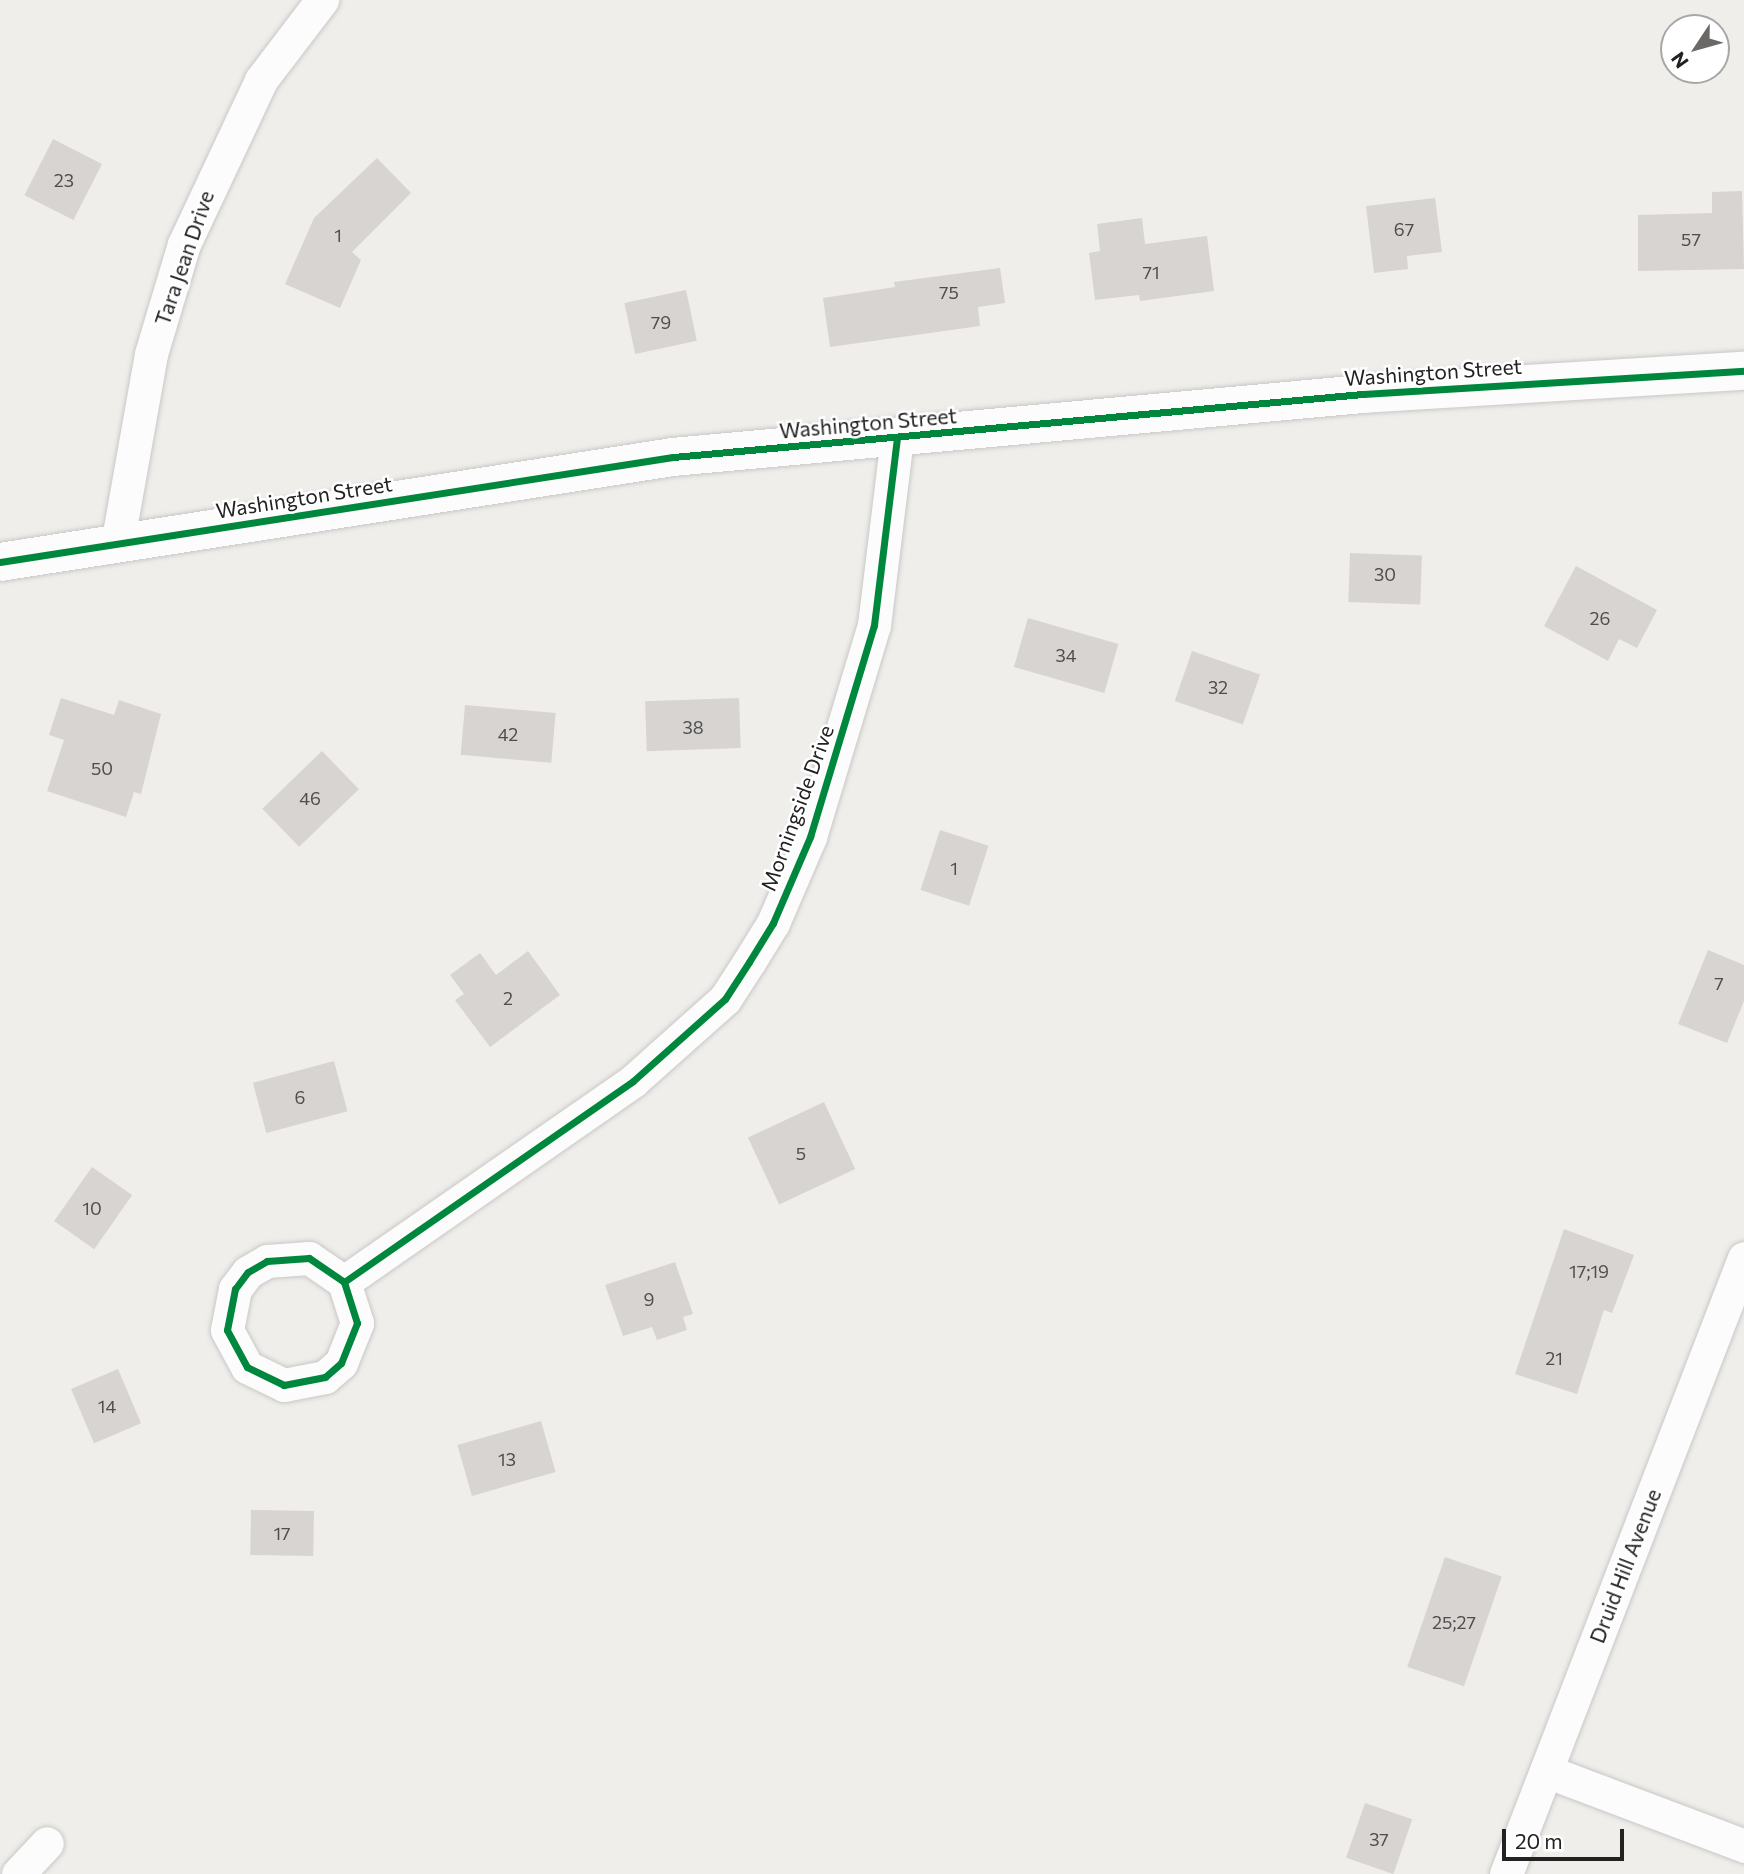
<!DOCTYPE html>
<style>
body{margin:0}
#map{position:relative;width:1744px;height:1874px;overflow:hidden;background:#f0eeeb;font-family:Commissioner,sans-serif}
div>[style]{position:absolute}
.building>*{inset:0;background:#d7d4d2;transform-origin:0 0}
.roads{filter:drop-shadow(0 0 2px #c9c8c7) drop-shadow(0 0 2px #c9c8c7)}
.minor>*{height:33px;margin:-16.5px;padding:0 16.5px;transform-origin:16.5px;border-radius:16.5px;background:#fdfcfc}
.tertiary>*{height:38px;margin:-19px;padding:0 19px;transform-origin:19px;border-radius:19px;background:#fdfcfc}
.cycleway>*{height:7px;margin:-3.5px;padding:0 3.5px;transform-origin:3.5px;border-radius:3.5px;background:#00873e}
span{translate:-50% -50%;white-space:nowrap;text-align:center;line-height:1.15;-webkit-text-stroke:5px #fff;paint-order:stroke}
.number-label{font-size:18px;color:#4f4e4e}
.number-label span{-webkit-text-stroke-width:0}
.street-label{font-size:21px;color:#222}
.north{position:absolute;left:1660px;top:14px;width:70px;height:70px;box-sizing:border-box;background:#fff;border:2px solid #a7a7a7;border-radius:50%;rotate:234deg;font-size:19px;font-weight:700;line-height:28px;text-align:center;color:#222}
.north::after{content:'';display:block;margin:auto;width:24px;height:32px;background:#6a6968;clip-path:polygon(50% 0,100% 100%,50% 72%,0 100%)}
.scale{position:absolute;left:1502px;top:1829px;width:122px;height:32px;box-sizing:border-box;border:4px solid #222;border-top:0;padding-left:9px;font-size:21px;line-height:24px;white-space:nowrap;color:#222;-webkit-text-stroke:5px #fff;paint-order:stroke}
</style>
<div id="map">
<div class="building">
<div style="left:53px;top:139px;width:55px;height:63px;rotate:27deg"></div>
<div style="clip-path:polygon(377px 158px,411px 193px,352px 252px,361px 260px,340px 308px,285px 284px,314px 218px)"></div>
<div style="clip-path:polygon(1742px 191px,1744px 269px,1638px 271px,1638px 215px,1712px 213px,1712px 192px)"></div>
<div style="clip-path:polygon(1435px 198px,1442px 252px,1407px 256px,1408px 269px,1374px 273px,1366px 206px)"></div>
<div style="clip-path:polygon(1142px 218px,1145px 244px,1207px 236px,1214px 291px,1140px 301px,1139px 295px,1095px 300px,1089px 253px,1100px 251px,1097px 224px)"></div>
<div style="clip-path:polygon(1000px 268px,1005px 303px,978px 307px,980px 326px,830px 347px,823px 298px,895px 287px,894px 282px)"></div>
<div style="left:686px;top:290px;width:52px;height:63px;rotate:78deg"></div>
<div style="left:1350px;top:553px;width:72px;height:49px;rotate:2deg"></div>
<div style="clip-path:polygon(1576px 566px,1657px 610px,1637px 648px,1619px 639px,1608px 661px,1544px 626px)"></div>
<div style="left:1028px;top:618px;width:94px;height:51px;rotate:16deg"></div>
<div style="left:1192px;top:651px;width:72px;height:53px;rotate:19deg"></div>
<div style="clip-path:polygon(61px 698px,114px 715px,119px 700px,161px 714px,141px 794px,134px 792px,126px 817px,47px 791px,64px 740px,49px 735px)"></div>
<div style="left:739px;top:698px;width:50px;height:94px;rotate:88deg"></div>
<div style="left:465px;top:705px;width:91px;height:50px;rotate:5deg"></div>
<div style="left:322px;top:751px;width:53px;height:83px;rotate:46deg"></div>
<div style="left:940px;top:830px;width:51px;height:63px;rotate:18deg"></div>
<div style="clip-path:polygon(1708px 950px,1744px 965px,1744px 1001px,1727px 1043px,1678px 1024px)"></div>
<div style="clip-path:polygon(528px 951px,560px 995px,490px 1047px,455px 1000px,464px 994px,450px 975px,480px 953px,496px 975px)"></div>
<div style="left:334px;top:1061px;width:52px;height:84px;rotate:75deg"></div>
<div style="left:824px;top:1102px;width:74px;height:84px;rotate:65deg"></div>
<div style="left:92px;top:1167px;width:49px;height:66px;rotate:35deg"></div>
<div style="clip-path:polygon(1564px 1229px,1634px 1255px,1612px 1313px,1604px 1310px,1577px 1394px,1515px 1374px)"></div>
<div style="clip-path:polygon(675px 1262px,693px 1314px,683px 1317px,687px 1330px,657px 1340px,652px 1327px,623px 1336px,605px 1285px)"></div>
<div style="left:118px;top:1369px;width:59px;height:51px;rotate:67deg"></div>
<div style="left:541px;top:1421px;width:53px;height:87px;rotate:74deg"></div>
<div style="left:251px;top:1510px;width:63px;height:45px;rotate:1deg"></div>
<div style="left:1445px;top:1557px;width:60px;height:116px;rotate:19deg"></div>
<div style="left:1365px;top:1803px;width:50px;height:58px;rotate:19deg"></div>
</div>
<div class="roads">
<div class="minor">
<div style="left:117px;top:545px;width:194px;rotate:-79.9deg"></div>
<div style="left:151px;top:354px;width:115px;rotate:-73.3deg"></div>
<div style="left:184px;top:244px;width:181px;rotate:-64.8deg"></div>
<div style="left:261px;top:80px;width:101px;rotate:-52.7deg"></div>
<div style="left:344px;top:1282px;width:43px;rotate:72.4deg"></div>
<div style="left:357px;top:1323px;width:43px;rotate:111.8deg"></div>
<div style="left:341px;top:1363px;width:21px;rotate:139deg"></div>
<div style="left:325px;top:1377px;width:42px;rotate:169deg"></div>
<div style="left:284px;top:1385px;width:41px;rotate:-154.1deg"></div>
<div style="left:247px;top:1367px;width:42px;rotate:-118.4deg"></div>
<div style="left:227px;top:1330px;width:42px;rotate:-79deg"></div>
<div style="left:235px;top:1289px;width:21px;rotate:-53deg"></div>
<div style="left:248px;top:1272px;width:22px;rotate:-30deg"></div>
<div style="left:267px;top:1261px;width:42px;rotate:-4.1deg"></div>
<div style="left:309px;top:1258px;width:42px;rotate:34.4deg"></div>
<div style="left:344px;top:1282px;width:352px;rotate:-34.8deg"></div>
<div style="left:633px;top:1081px;width:123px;rotate:-41.7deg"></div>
<div style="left:725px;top:999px;width:44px;rotate:-57deg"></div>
<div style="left:749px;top:962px;width:46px;rotate:-58.4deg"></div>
<div style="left:773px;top:923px;width:94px;rotate:-66.7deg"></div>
<div style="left:810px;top:837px;width:221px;rotate:-73.2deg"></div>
<div style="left:874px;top:625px;width:188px;rotate:-83deg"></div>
<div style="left:1546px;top:1771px;width:212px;rotate:20.7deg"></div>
<div style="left:18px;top:1874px;width:42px;rotate:-46.9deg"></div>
<div style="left:1506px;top:1874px;width:660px;rotate:-68.88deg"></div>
</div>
<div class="tertiary">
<div style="left:0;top:562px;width:681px;rotate:-8.87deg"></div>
<div style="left:673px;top:457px;width:693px;rotate:-5.22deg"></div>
<div style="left:1363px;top:394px;width:382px;rotate:-3.5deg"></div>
</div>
</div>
<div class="cycleway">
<div style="left:0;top:562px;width:681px;rotate:-8.87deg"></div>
<div style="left:673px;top:457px;width:693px;rotate:-5.22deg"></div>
<div style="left:1363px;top:394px;width:382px;rotate:-3.5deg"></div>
<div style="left:344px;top:1282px;width:43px;rotate:72.4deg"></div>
<div style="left:357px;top:1323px;width:43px;rotate:111.8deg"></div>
<div style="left:341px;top:1363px;width:21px;rotate:139deg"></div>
<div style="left:325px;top:1377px;width:42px;rotate:169deg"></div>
<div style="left:284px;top:1385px;width:41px;rotate:-154.1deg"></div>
<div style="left:247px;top:1367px;width:42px;rotate:-118.4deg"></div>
<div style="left:227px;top:1330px;width:42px;rotate:-79deg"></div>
<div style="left:235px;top:1289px;width:21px;rotate:-53deg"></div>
<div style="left:248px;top:1272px;width:22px;rotate:-30deg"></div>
<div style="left:267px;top:1261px;width:42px;rotate:-4.1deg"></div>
<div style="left:309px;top:1258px;width:42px;rotate:34.4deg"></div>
<div style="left:344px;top:1282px;width:352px;rotate:-34.8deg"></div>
<div style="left:633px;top:1081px;width:123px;rotate:-41.7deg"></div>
<div style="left:725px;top:999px;width:44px;rotate:-57deg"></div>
<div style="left:749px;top:962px;width:46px;rotate:-58.4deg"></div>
<div style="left:773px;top:923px;width:94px;rotate:-66.7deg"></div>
<div style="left:810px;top:837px;width:221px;rotate:-73.2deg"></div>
<div style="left:874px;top:625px;width:188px;rotate:-83deg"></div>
</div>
<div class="number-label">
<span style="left:64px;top:180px">23</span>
<span style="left:1404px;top:229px">67</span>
<span style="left:338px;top:235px">1</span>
<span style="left:1691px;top:239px">57</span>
<span style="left:1151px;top:272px">71</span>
<span style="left:949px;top:292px">75</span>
<span style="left:661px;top:322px">79</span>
<span style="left:1385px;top:574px">30</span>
<span style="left:1600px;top:618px">26</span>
<span style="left:1066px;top:655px">34</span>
<span style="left:1218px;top:687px">32</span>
<span style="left:693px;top:727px">38</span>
<span style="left:508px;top:734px">42</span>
<span style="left:102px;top:768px">50</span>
<span style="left:310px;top:798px">46</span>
<span style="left:954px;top:868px">1</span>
<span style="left:1719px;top:983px">7</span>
<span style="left:508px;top:998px">2</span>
<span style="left:300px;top:1097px">6</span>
<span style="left:801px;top:1153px">5</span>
<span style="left:92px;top:1208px">10</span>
<span style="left:1589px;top:1271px">17;19</span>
<span style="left:649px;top:1299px">9</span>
<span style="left:1554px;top:1358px">21</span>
<span style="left:107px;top:1406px">14</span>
<span style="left:507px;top:1459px">13</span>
<span style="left:282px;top:1533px">17</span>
<span style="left:1454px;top:1622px">25;27</span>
<span style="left:1379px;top:1839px">37</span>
</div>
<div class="street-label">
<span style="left:184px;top:258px;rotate:-71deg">Tara Jean Drive</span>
<span style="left:1433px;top:372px;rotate:-4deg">Washington Street</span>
<span style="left:868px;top:423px;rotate:-5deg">Washington Street</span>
<span style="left:304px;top:497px;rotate:-9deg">Washington Street</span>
<span style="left:797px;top:808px;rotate:-70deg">Morningside Drive</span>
<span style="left:1625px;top:1566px;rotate:-69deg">Druid Hill Avenue</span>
</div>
<div class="north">N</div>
<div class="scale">20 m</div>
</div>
